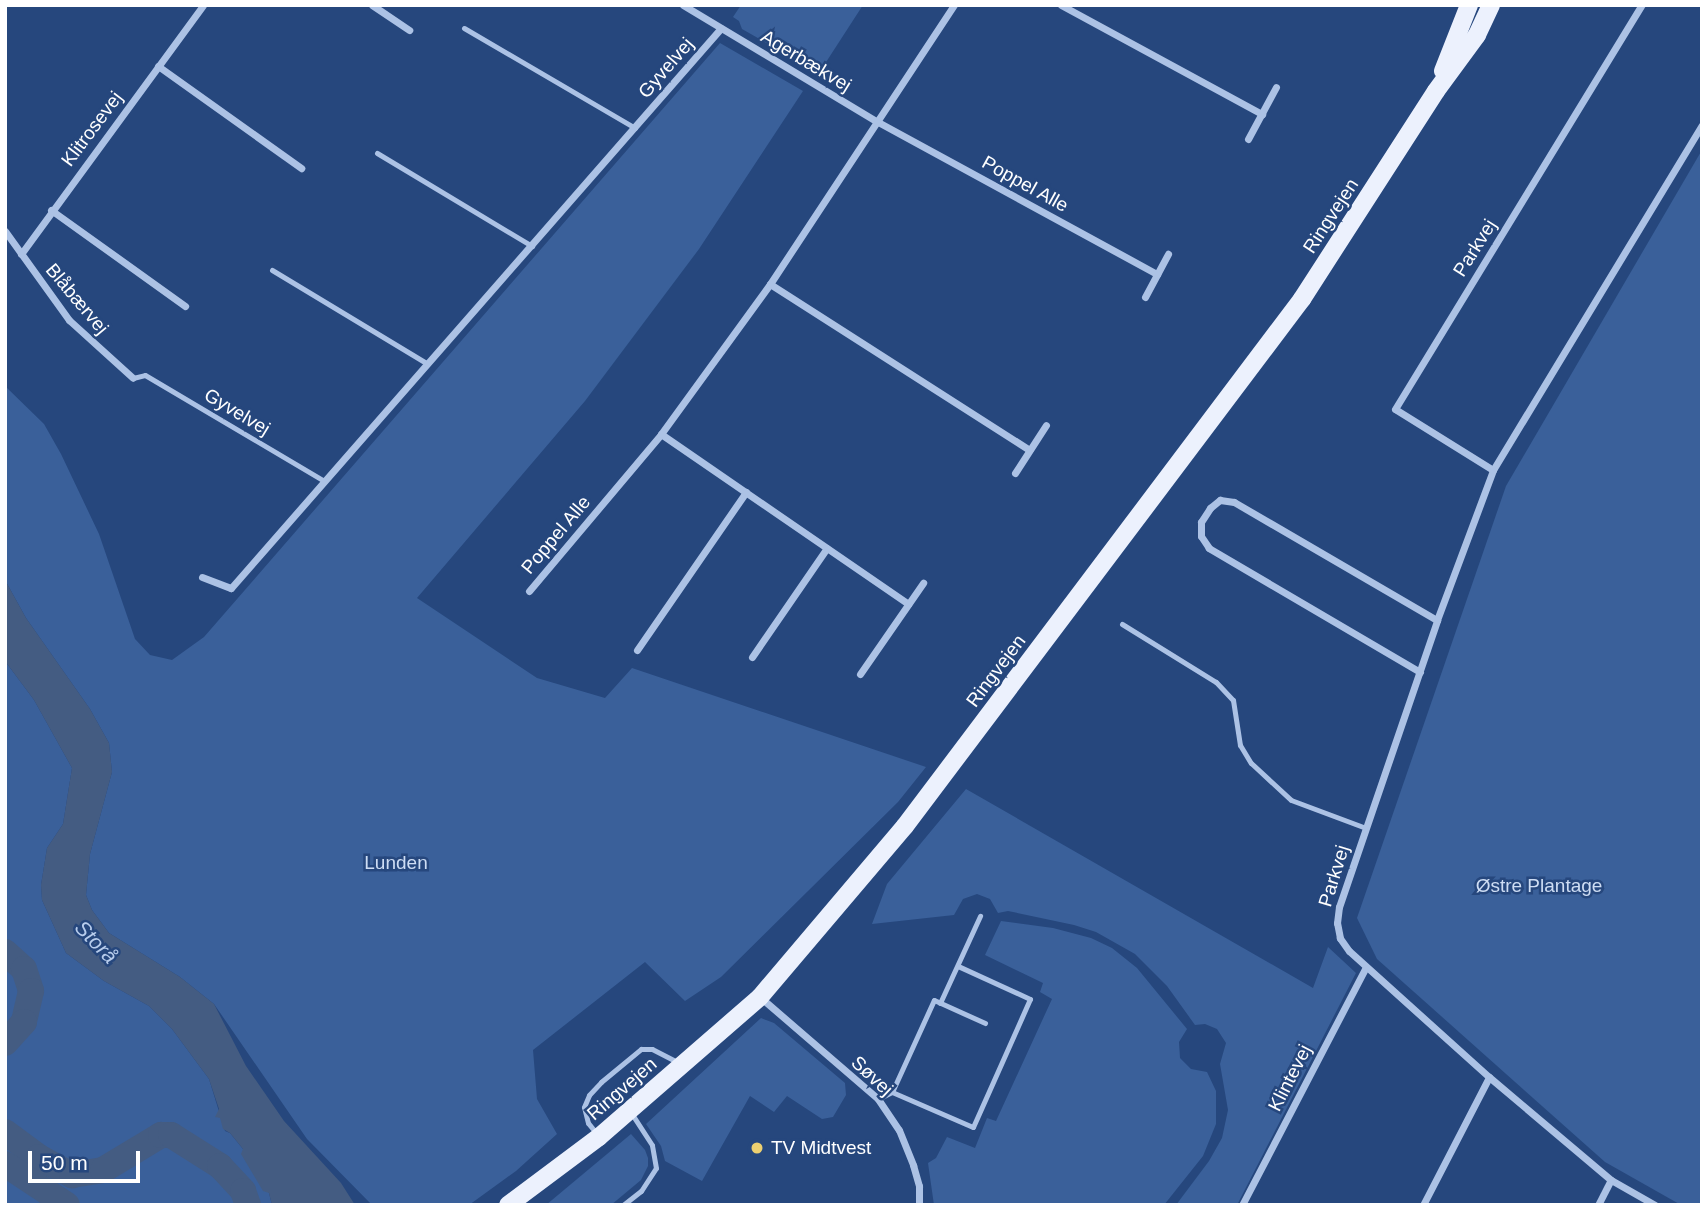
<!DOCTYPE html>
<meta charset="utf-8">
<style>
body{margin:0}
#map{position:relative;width:1707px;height:1210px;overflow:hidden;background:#26477d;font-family:Helvetica,sans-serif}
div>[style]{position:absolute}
.green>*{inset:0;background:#3a609a}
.water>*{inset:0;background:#445c82}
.river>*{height:26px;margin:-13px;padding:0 13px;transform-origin:13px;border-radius:13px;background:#445c82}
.service>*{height:5px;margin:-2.5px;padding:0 2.5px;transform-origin:2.5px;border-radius:2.5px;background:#acc2e5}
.minor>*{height:7px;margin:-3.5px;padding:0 3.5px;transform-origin:3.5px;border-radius:3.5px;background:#acc2e5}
.primary>*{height:18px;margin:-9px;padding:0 9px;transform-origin:9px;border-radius:9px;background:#ecf1fd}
.dots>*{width:19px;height:19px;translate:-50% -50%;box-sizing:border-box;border:4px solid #26477d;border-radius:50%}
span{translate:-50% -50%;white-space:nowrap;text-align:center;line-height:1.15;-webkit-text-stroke:5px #26477d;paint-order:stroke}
.street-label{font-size:19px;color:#fff}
.park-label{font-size:19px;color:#ceddf4}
.poi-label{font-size:19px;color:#fff}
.left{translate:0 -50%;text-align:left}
.water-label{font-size:21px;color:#b7ccec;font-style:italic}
.frame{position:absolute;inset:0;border:7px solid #fff;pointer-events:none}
.scale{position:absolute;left:28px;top:1151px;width:112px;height:32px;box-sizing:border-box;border:4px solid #fff;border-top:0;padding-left:9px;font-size:21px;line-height:24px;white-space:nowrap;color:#fff;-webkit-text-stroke:5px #26477d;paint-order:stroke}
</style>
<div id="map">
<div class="green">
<div style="clip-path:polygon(741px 5px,863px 5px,819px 73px,742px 29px,739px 21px,733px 17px)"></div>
<div style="clip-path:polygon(720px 43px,803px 91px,699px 249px,585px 401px,417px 598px,537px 678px,605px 698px,632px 668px,926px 767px,898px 802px,721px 977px,685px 1001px,645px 962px,533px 1050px,537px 1099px,557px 1134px,516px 1171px,469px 1205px,372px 1205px,307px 1139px,214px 1004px,180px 977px,109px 933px,92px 910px,86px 895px,90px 854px,112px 772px,109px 743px,90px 709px,26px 618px,5px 580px,5px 386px,44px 424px,61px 454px,99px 534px,135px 639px,150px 655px,172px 660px,204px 637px)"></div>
<div style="clip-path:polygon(1702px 150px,1702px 1205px,1681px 1205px,1605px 1162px,1377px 959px,1357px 918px,1506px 486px)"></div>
<div style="clip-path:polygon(5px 661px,34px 700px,72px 768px,63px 824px,47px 848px,41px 885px,42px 900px,66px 953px,104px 981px,149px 1006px,172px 1029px,209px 1079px,225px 1131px,230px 1133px,243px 1149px,269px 1193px,272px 1205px,5px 1205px)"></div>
<div style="clip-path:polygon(966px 789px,1313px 988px,1328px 947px,1356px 973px,1237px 1205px,1176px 1205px,1209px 1161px,1222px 1138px,1228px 1110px,1220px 1064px,1226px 1043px,1217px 1029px,1205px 1024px,1195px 1025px,1167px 986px,1135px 954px,1096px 932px,1074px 925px,1008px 911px,998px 913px,990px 899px,977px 894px,963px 899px,954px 915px,872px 924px,887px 884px)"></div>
<div style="clip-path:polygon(1001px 921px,1053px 928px,1091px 938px,1112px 948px,1137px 968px,1187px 1029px,1179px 1042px,1180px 1058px,1191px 1069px,1207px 1072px,1216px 1091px,1216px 1124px,1203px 1156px,1164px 1205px,934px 1205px,928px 1163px,936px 1158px,947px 1137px,975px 1148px,987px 1118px,996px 1121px,1052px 999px,1040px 992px,1043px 983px,985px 955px)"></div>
<div style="clip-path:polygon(761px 1018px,774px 1023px,845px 1083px,846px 1095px,833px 1117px,822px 1119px,787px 1096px,774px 1112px,750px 1096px,702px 1181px,665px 1161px,661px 1146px,646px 1124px)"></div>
<div style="clip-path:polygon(631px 1134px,645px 1150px,648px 1158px,648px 1166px,641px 1180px,611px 1205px,546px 1205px)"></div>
</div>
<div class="water">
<div style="clip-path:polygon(5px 580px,26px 618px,90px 709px,109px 743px,112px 772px,90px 854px,86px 895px,92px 910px,109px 933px,180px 977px,214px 1004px,246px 1066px,284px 1121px,341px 1183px,355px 1205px,272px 1205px,269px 1193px,263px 1191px,241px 1154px,243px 1149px,230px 1133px,223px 1129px,220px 1118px,215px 1117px,219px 1109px,209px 1079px,172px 1029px,149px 1006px,104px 981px,66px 953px,42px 900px,41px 885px,47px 848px,63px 824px,72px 768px,34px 700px,5px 661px)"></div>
</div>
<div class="river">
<div style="left:5px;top:952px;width:25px;rotate:42deg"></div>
<div style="left:24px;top:969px;width:23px;rotate:72deg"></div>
<div style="left:31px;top:991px;width:32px;rotate:103deg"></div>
<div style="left:24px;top:1022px;width:28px;rotate:132deg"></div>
<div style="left:5px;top:1132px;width:42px;rotate:36.3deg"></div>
<div style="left:39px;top:1157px;width:38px;rotate:29deg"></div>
<div style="left:72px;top:1175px;width:31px;rotate:-9deg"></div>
<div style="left:103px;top:1170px;width:68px;rotate:-31.1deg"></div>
<div style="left:161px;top:1135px;width:10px"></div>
<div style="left:171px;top:1135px;width:58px;rotate:32.3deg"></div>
<div style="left:220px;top:1166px;width:34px;rotate:47deg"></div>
<div style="left:243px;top:1191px;width:15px;rotate:70deg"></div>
<div style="left:5px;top:1164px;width:74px;rotate:33.5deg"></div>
</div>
<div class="service">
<div style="left:464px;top:28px;width:198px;rotate:30.3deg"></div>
<div style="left:377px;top:153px;width:181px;rotate:31deg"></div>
<div style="left:272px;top:270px;width:182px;rotate:31.1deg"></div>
<div style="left:133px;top:378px;width:12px;rotate:-14deg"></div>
<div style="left:145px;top:375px;width:208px;rotate:30.6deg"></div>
<div style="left:1122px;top:624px;width:110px;rotate:31.7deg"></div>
<div style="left:1216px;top:682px;width:25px;rotate:47deg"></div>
<div style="left:1233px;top:700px;width:46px;rotate:81.2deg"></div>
<div style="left:1240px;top:745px;width:21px;rotate:59deg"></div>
<div style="left:1251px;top:763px;width:54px;rotate:42.8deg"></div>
<div style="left:1291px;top:800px;width:80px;rotate:20.5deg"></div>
<div style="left:940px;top:1003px;width:96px;rotate:-65.3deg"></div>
<div style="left:892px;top:1092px;width:88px;rotate:23.4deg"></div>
<div style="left:973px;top:1127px;width:140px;rotate:-66deg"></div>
<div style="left:1030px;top:999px;width:79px;rotate:-155.4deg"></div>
<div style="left:878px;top:1099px;width:16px;rotate:-27deg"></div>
<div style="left:892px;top:1092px;width:101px;rotate:-65.5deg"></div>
<div style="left:934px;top:1000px;width:56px;rotate:24.3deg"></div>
<div style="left:597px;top:1134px;width:14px;rotate:-129deg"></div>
<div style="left:588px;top:1123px;width:16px;rotate:-104deg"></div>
<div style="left:584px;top:1107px;width:13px;rotate:-67deg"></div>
<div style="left:589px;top:1095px;width:18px;rotate:-47deg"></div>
<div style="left:601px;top:1082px;width:52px;rotate:-39.5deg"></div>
<div style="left:641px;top:1049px;width:11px"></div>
<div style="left:652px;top:1049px;width:29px;rotate:27deg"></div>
<div style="left:623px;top:1205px;width:23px;rotate:-38deg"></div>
<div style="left:641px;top:1191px;width:27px;rotate:-57deg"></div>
<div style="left:656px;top:1168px;width:23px;rotate:-100deg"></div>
<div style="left:652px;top:1145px;width:38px;rotate:-123deg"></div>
</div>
<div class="minor">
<div style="left:372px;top:5px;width:45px;rotate:34deg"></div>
<div style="left:683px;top:5px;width:227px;rotate:31deg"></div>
<div style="left:878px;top:122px;width:318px;rotate:28.6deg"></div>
<div style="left:1061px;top:5px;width:229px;rotate:28.5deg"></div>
<div style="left:158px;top:66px;width:176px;rotate:35.5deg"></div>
<div style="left:1248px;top:139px;width:59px;rotate:-61.7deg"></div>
<div style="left:51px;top:210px;width:165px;rotate:35.6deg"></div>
<div style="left:5px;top:231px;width:110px;rotate:54.3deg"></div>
<div style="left:69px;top:320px;width:86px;rotate:42.2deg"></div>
<div style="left:21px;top:254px;width:308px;rotate:-53.8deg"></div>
<div style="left:770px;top:284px;width:308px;rotate:32.6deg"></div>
<div style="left:1145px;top:297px;width:49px;rotate:-61.9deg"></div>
<div style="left:661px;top:434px;width:300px;rotate:34.5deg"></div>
<div style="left:1493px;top:470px;width:115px;rotate:-148.1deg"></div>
<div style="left:1395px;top:409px;width:474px;rotate:-58.6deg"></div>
<div style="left:1015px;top:473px;width:57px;rotate:-57.1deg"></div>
<div style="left:202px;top:577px;width:31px;rotate:21deg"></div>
<div style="left:231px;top:588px;width:744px;rotate:-48.81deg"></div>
<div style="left:529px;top:591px;width:205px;rotate:-49.9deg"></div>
<div style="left:661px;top:434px;width:185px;rotate:-54deg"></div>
<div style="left:770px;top:284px;width:334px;rotate:-56.6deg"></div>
<div style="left:637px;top:650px;width:192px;rotate:-55.4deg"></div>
<div style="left:752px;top:657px;width:132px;rotate:-55.5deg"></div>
<div style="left:1420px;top:672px;width:245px;rotate:-149.6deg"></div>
<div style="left:1209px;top:548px;width:14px;rotate:-124deg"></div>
<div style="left:1201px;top:536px;width:14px;rotate:-90deg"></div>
<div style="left:1201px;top:522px;width:17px;rotate:-57deg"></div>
<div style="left:1210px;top:508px;width:13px;rotate:-39deg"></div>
<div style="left:1220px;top:500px;width:14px;rotate:8deg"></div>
<div style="left:1234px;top:502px;width:235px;rotate:30.2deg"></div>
<div style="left:860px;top:674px;width:111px;rotate:-55.3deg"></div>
<div style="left:760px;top:997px;width:156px;rotate:40.8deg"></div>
<div style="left:878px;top:1099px;width:37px;rotate:56deg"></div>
<div style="left:899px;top:1130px;width:38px;rotate:68deg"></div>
<div style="left:913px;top:1165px;width:22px;rotate:74deg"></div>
<div style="left:919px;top:1186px;width:19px;rotate:90deg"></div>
<div style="left:1242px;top:1205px;width:268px;rotate:-62.5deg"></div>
<div style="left:1423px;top:1205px;width:144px;rotate:-62.7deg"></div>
<div style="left:1598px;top:1205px;width:28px;rotate:-63deg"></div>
<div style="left:1655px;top:1205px;width:51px;rotate:-150.4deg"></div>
<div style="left:1611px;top:1180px;width:160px;rotate:-139.8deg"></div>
<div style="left:1489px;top:1077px;width:188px;rotate:-138deg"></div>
<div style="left:1349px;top:951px;width:16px;rotate:-125deg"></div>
<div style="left:1340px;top:938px;width:15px;rotate:-101deg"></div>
<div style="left:1337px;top:923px;width:16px;rotate:-83deg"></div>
<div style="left:1339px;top:907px;width:303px;rotate:-71.1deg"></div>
<div style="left:1437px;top:620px;width:160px;rotate:-69.5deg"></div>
<div style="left:1493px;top:470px;width:403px;rotate:-58.8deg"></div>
</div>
<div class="primary">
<div style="left:1443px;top:71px;width:71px;rotate:-68.5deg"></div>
<div style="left:508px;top:1205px;width:114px;rotate:-36.8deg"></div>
<div style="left:599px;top:1137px;width:213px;rotate:-41deg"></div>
<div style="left:760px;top:997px;width:224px;rotate:-49.7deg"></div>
<div style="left:905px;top:826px;width:660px;rotate:-53.01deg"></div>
<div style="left:1302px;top:299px;width:247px;rotate:-57.2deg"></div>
<div style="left:1436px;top:91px;width:69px;rotate:-53.8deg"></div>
<div style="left:1477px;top:35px;width:33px;rotate:-65deg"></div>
</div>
<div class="dots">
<div style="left:757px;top:1148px;background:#edd071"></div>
</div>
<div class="street-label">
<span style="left:806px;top:61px;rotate:31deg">Agerbækvej</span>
<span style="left:666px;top:68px;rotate:-49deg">Gyvelvej</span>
<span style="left:92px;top:129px;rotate:-53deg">Klitrosevej</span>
<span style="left:1025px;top:184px;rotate:29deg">Poppel Alle</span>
<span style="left:1331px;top:216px;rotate:-57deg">Ringvejen</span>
<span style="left:1475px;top:248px;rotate:-58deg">Parkvej</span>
<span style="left:77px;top:299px;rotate:50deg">Blåbærvej</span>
<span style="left:237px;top:412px;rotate:31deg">Gyvelvej</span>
<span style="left:556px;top:535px;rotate:-50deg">Poppel Alle</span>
<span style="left:996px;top:671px;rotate:-53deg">Ringvejen</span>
<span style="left:1334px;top:876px;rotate:-73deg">Parkvej</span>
<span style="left:872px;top:1076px;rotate:43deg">Søvej</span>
<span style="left:1290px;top:1078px;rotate:-63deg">Klintevej</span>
<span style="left:622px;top:1089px;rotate:-41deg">Ringvejen</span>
</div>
<div class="park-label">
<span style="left:396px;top:863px">Lunden</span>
<span style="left:1539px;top:886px">Østre Plantage</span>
</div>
<div class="poi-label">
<span class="left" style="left:771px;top:1148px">TV Midtvest</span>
</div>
<div class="water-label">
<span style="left:96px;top:942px;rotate:46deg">Storå</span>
</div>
<div class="frame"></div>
<div class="scale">50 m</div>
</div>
